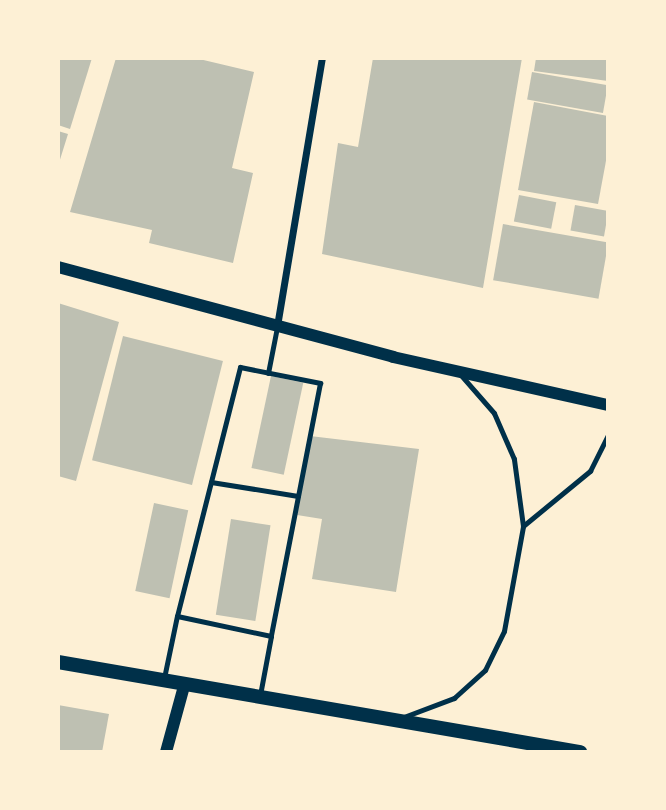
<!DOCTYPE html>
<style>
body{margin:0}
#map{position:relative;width:666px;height:810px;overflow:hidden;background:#fdf0d5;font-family:"Open Sans",sans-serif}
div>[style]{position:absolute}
.building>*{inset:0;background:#bec0b2;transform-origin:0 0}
.service>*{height:5px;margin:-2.5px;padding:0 2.5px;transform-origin:2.5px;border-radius:2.5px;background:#003049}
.minor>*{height:7px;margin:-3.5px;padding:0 3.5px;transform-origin:3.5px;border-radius:3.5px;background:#003049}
.tertiary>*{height:12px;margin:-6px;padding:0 6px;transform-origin:6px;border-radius:6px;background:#003049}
.secondary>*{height:14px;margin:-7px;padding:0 7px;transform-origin:7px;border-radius:7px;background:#003049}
span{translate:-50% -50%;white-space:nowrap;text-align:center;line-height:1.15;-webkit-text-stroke:7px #fdf0d5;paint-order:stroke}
.frame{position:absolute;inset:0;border:60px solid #fdf0d5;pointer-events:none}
</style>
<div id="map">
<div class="building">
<div style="clip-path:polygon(58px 58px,92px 58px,70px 129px,58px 125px)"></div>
<div style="clip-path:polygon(116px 58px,195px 58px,254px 72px,232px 168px,253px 173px,233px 263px,149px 243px,152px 230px,70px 212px)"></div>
<div style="clip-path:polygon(373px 58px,522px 58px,483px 288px,322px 254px,338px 143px,358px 147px)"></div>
<div style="clip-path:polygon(536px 58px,608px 58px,608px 81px,534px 71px)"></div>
<div style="left:532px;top:72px;width:77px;height:28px;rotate:10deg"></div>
<div style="clip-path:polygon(534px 102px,608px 116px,608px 150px,598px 204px,518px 190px)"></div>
<div style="clip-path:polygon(58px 131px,68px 134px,58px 166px)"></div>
<div style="left:519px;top:195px;width:38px;height:27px;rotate:11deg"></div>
<div style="left:575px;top:205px;width:34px;height:26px;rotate:10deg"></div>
<div style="left:503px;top:224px;width:107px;height:57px;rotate:10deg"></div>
<div style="clip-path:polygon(58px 303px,119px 322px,76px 481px,58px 476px)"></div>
<div style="left:123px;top:336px;width:103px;height:128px;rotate:14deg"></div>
<div style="left:271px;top:376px;width:33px;height:94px;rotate:12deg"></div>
<div style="clip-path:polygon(310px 436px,419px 449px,396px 592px,312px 579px,322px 519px,297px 515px)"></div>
<div style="left:154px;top:503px;width:35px;height:90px;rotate:12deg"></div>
<div style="left:231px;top:519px;width:40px;height:97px;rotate:9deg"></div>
<div style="clip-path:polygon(58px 705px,109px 714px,102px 752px,58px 752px)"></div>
</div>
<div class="service">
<div style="left:268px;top:373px;width:47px;rotate:-78.9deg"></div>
<div style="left:211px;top:482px;width:88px;rotate:9.1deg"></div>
<div style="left:523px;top:526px;width:87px;rotate:-39.4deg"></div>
<div style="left:590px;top:471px;width:40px;rotate:-63.4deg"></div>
<div style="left:164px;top:678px;width:63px;rotate:-78.2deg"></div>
<div style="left:177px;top:616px;width:257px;rotate:-75.8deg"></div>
<div style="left:240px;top:367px;width:82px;rotate:11.3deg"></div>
<div style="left:320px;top:383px;width:258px;rotate:101deg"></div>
<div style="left:271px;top:636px;width:96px;rotate:-168deg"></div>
<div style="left:260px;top:695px;width:60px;rotate:-79.4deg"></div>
<div style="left:401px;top:718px;width:57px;rotate:-20.7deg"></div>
<div style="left:454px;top:698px;width:42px;rotate:-42.1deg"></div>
<div style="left:485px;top:670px;width:43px;rotate:-64deg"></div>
<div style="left:504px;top:631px;width:107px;rotate:-79.7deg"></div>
<div style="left:523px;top:526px;width:68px;rotate:-97.7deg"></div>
<div style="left:514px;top:459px;width:50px;rotate:-113.5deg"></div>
<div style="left:494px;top:413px;width:52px;rotate:-131.1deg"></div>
</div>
<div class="minor">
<div style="left:277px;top:326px;width:272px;rotate:-80.5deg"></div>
</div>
<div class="tertiary">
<div style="left:58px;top:267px;width:347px;rotate:15deg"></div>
<div style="left:393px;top:357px;width:220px;rotate:12.6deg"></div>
<div style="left:166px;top:752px;width:68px;rotate:-74.7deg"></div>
</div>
<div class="secondary">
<div style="left:58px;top:662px;width:530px;rotate:9.78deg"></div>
</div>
<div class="frame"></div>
</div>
